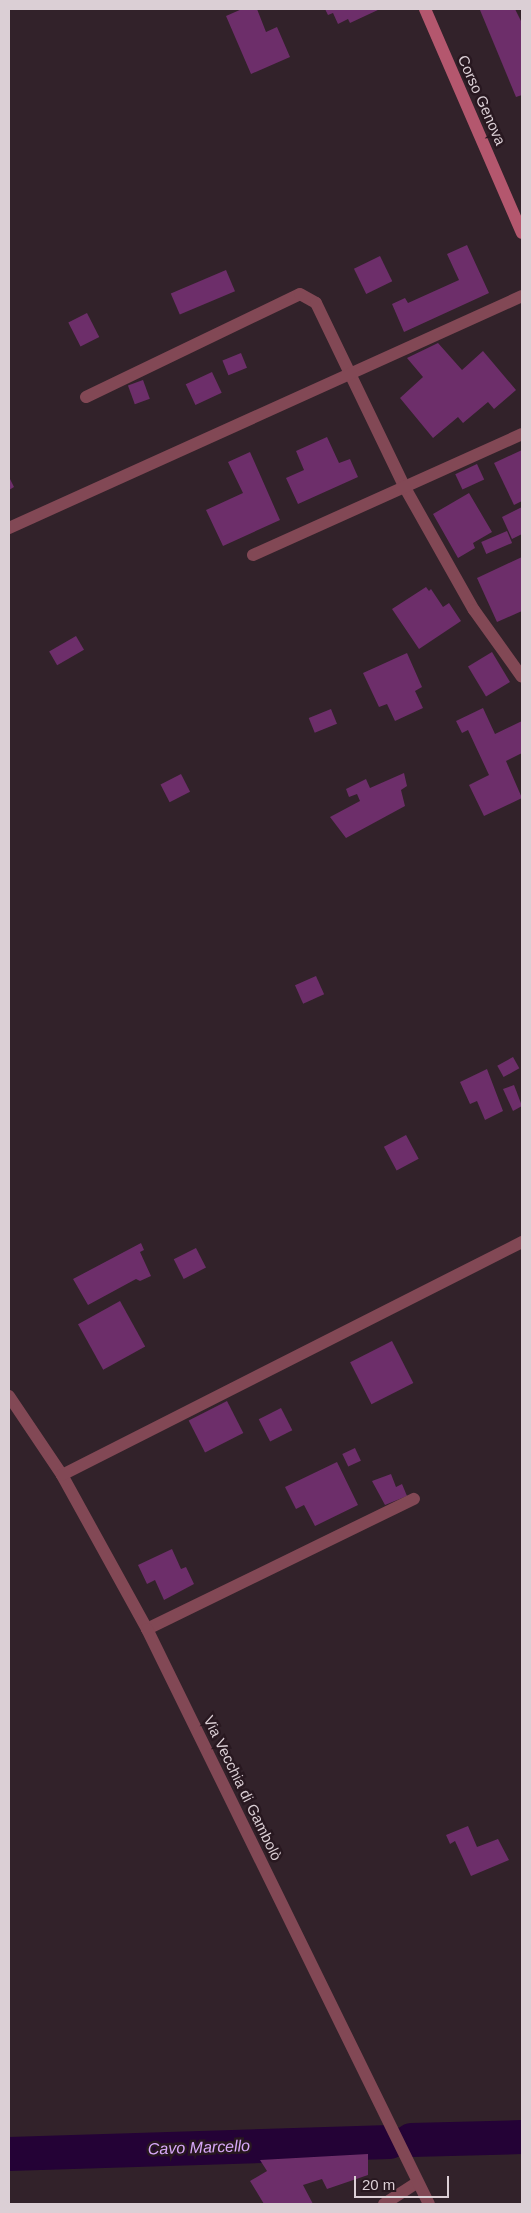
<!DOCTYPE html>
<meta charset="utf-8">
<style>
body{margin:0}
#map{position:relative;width:531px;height:2213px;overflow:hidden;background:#32222a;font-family:Helvetica,sans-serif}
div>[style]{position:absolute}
.canal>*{height:34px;margin:-17px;padding:0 17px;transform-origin:17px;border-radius:17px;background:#240236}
.building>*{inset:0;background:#6d2e6a;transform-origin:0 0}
.lane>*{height:12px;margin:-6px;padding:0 6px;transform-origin:6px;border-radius:6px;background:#824855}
.street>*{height:12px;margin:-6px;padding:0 6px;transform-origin:6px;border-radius:6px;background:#824855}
.secondary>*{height:12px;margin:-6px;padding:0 6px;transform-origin:6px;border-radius:6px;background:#b4576e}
span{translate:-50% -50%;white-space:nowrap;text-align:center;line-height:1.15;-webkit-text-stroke:5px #281820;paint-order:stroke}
.street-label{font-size:15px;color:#dbcfd5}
.water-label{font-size:16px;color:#d8a9f8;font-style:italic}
.frame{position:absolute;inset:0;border:10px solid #dbcfd5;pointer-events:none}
.scale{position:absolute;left:354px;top:2176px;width:95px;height:22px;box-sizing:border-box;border:2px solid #dbcfd5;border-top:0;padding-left:6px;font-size:15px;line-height:18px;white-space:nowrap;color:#dbcfd5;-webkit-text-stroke:4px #281820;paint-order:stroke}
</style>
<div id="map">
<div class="canal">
<div style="left:411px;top:2140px;width:111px;rotate:-1.5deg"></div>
<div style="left:9px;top:2154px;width:381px;rotate:-1.8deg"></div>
</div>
<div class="building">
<div style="clip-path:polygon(242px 9px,257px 9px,266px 32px,277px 27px,290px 57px,251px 74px,226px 16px)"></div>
<div style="clip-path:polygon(325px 9px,380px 9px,350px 23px,348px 19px,338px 24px,333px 13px,328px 15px)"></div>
<div style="clip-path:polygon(483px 9px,515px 9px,522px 23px,522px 95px,516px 97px,480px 10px)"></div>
<div style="clip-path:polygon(467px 245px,489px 293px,404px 332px,392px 304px,405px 298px,408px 303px,459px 280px,447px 254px)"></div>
<div style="left:380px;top:256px;width:28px;height:29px;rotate:64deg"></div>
<div style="left:226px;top:270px;width:23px;height:60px;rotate:67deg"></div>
<div style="left:87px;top:313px;width:27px;height:21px;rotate:63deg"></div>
<div style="clip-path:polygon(438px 343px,462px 370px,483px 351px,516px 390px,494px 409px,488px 402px,463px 423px,458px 417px,433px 438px,400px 398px,423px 377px,407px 358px)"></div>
<div style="left:241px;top:353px;width:16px;height:20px;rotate:68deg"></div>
<div style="left:212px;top:372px;width:23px;height:29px;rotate:65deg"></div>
<div style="left:143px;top:380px;width:20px;height:16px;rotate:70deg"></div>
<div style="clip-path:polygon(327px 437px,339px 463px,350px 459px,358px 477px,298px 504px,286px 478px,304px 470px,296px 451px)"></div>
<div style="clip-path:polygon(522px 450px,522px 501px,514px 505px,494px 463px)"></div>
<div style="clip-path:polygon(250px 452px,280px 520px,223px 546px,206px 510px,243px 493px,228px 462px)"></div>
<div style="left:477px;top:464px;width:17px;height:24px;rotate:65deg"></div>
<div style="clip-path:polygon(9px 477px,14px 487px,9px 490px)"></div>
<div style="clip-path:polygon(469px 493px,492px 532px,473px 543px,475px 548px,458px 558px,433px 514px)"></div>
<div style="clip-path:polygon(522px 507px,522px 534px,512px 539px,502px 517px)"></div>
<div style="left:507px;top:531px;width:13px;height:28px;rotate:67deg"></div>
<div style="clip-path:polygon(522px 557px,522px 611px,497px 622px,477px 578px)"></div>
<div style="clip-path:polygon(426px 587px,429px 591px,431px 589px,443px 607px,449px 603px,461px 621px,419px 649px,392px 609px)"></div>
<div style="left:76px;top:636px;width:16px;height:31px;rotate:60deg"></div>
<div style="left:492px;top:652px;width:35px;height:28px;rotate:59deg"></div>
<div style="clip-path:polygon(407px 653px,422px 687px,415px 691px,423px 708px,395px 721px,387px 704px,379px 707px,363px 673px)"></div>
<div style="clip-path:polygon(483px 708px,495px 734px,522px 721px,522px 753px,506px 761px,522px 798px,484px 816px,469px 785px,489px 775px,468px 730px,462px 733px,456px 721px)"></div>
<div style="left:331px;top:709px;width:16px;height:24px;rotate:68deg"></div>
<div style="clip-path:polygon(404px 773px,407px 786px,401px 790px,405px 806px,346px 838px,330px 817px,360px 801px,357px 794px,349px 797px,346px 789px,366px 779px,370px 788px)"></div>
<div style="left:181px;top:774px;width:20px;height:23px;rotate:63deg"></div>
<div style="left:316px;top:976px;width:20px;height:23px;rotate:66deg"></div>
<div style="left:513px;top:1057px;width:13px;height:18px;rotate:61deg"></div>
<div style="clip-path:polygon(487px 1069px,503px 1111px,485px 1120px,477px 1101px,470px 1104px,460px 1082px)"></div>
<div style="clip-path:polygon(514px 1085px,522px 1106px,513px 1111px,503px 1089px)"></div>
<div style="left:406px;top:1135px;width:27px;height:25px;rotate:62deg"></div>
<div style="clip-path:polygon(141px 1243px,144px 1250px,140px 1252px,151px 1276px,140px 1281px,136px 1279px,88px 1305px,73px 1279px)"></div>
<div style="left:196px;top:1248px;width:22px;height:25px;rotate:63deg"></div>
<div style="left:120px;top:1301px;width:52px;height:48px;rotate:61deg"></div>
<div style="left:392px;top:1341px;width:47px;height:47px;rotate:63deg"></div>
<div style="left:227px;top:1401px;width:36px;height:43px;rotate:63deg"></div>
<div style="left:281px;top:1408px;width:25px;height:25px;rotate:63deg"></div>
<div style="left:355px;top:1448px;width:14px;height:14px;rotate:65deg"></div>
<div style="clip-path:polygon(337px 1462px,358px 1505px,315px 1526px,304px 1505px,296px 1509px,285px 1487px)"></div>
<div style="clip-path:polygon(391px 1474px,396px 1487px,402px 1484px,407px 1496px,385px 1505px,372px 1481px)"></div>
<div style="clip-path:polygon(172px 1549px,181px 1569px,186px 1567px,194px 1584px,164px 1600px,155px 1580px,147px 1584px,138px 1565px)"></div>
<div style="clip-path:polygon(468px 1826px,477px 1847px,498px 1839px,509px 1860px,471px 1876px,455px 1841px,450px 1844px,446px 1835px)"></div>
<div style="clip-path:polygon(368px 2154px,368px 2175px,327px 2189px,322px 2179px,303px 2185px,313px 2204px,264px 2204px,250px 2181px,267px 2171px,260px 2160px)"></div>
</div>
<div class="lane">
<div style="left:147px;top:1629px;width:297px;rotate:-26deg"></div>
<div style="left:384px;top:2204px;width:40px;rotate:-32.9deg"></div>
</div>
<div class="street">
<div style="left:86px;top:397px;width:237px;rotate:-25.7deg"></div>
<div style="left:300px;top:294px;width:18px;rotate:29deg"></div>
<div style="left:316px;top:303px;width:203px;rotate:64.3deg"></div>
<div style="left:404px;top:486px;width:142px;rotate:60.6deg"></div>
<div style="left:474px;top:610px;width:82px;rotate:54.4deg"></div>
<div style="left:9px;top:528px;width:563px;rotate:-24.33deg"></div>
<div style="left:253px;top:555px;width:295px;rotate:-24.2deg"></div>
<div style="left:9px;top:1396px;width:95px;rotate:56.1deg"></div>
<div style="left:62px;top:1475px;width:176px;rotate:61.1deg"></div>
<div style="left:147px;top:1629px;width:640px;rotate:63.88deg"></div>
<div style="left:62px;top:1475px;width:516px;rotate:-26.86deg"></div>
</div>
<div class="secondary">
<div style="left:425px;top:9px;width:244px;rotate:66.6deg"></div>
</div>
<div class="street-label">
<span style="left:482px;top:100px;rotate:66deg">Corso Genova</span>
<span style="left:243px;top:1788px;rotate:64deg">Via Vecchia di Gambolò</span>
</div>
<div class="water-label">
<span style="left:199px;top:2148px;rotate:-2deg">Cavo Marcello</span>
</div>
<div class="frame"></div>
<div class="scale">20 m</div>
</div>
